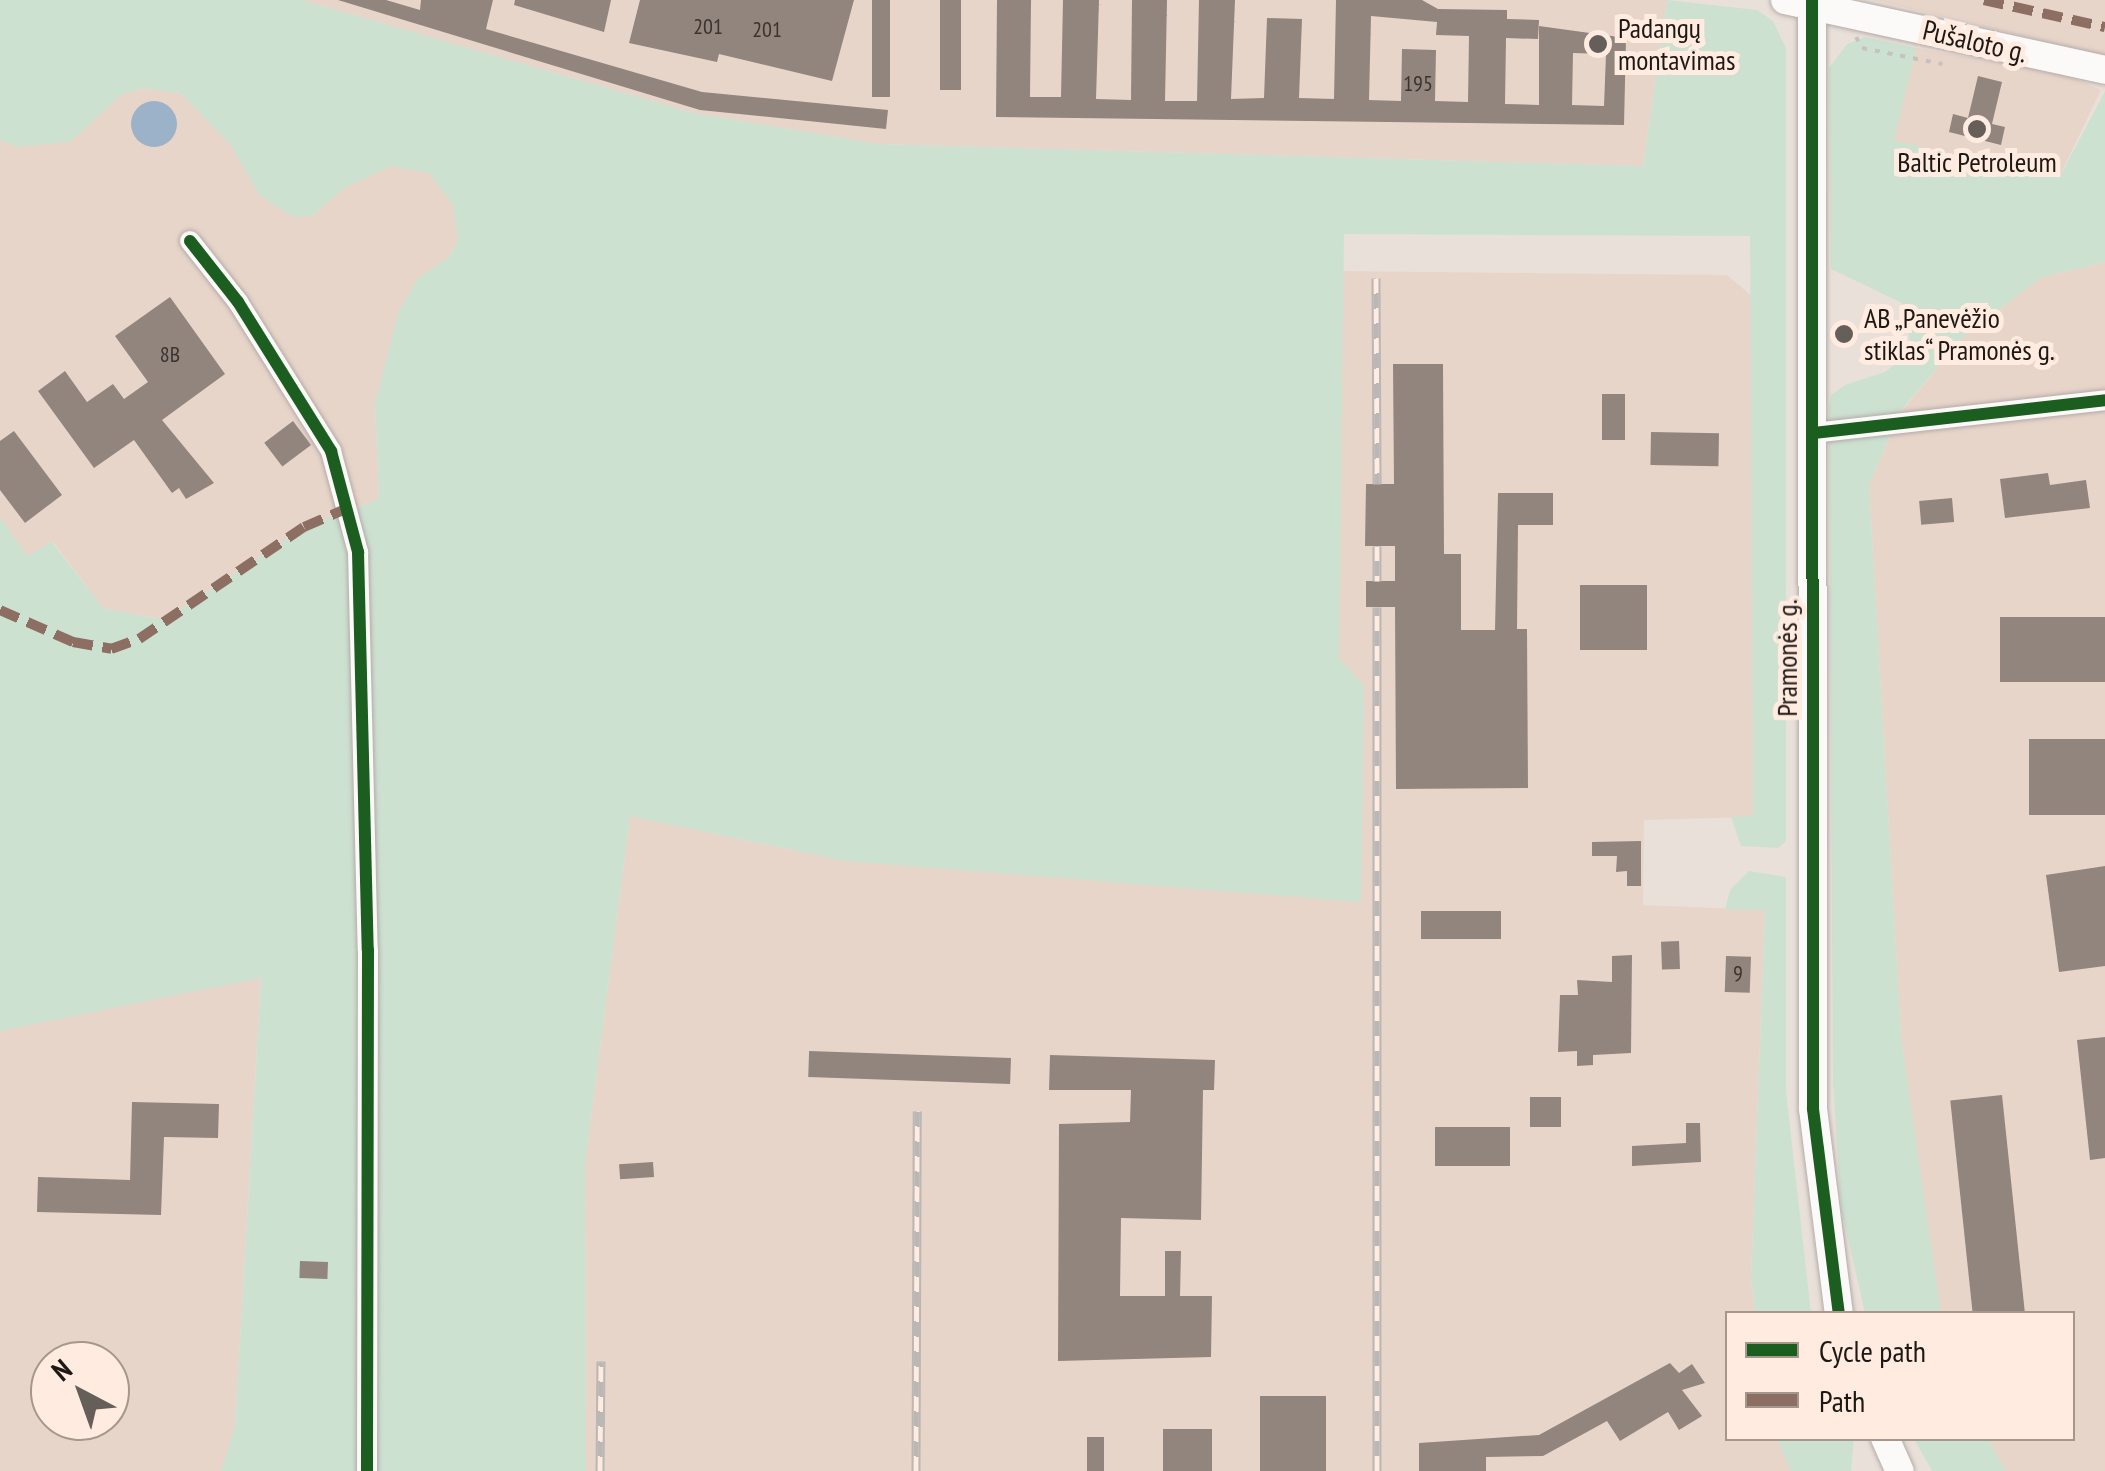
<!DOCTYPE html>
<meta charset="utf-8">
<style>
body{margin:0}
#map{position:relative;width:2105px;height:1471px;overflow:hidden;background:#eae0da;font-family:"PT Sans Narrow",sans-serif}
div>[style]{position:absolute}
.built>*{inset:0;background:#e8d5ca}
.green>*{inset:0;background:#cde1d1}
.water>*{inset:0;background:#9cb2c9}
.round{border-radius:50%}
.building>*{inset:0;background:#91857e;transform-origin:0 0}
.path>*{height:4px;margin-top:-2px;transform-origin:0;background:repeating-linear-gradient(90deg,#c6c2c0 0 5px,transparent 0 13px)}
.roads{filter:drop-shadow(0 0 2px #b4aca7) drop-shadow(0 0 2px #b4aca7)}
.minor>*{height:20px;margin:-10px;padding:0 10px;transform-origin:10px;border-radius:10px;background:#fcfaf9}
.secondary>*{height:28px;margin:-14px;padding:0 14px;transform-origin:14px;border-radius:14px;background:#fcfaf9}
.rail>*{height:9px;margin-top:-4.5px;transform-origin:0;background:repeating-linear-gradient(90deg,#ffebe0 0 15px,#bab7b5 0 30px);box-sizing:border-box;border-block:2px solid #bab7b5}
.quiet>*{height:10px;margin-top:-5px;transform-origin:0;background:repeating-linear-gradient(90deg,#8d6e63 0 20px,transparent 0 30px)}
.cycleway>*{height:12px;margin:-6px;padding:0 6px;transform-origin:6px;border-radius:6px;background:#1b5e20}
.dots>*{width:28px;height:28px;translate:-50% -50%;box-sizing:border-box;border:5px solid #ffebe0;border-radius:50%}
span{translate:-50% -50%;white-space:nowrap;text-align:center;line-height:1.15;-webkit-text-stroke:10px #ffebe0;paint-order:stroke}
.number-label{font-size:22px;color:#3b332e}
.number-label span{-webkit-text-stroke-width:0}
.poi-label{font-size:28px;color:#1e1814}
.left{translate:0 -50%;text-align:left}
.street-label{font-size:28px;color:#1e1814}
.legend{position:absolute;left:1725px;top:1311px;width:350px;height:130px;box-sizing:border-box;background:#ffebe0;border:2px solid #a5978e;margin:0;padding:12px 18px;list-style:none;font-size:30px;color:#1e1814}
.legend li{display:flex;align-items:center;gap:20px;height:50px}
.legend b{width:50px;border:2px solid #a5978e}
.north{position:absolute;left:30px;top:1341px;width:100px;height:100px;box-sizing:border-box;background:#ffebe0;border:2px solid #a5978e;border-radius:50%;rotate:319deg;font-size:28px;font-weight:700;line-height:40px;text-align:center;color:#1e1814}
.north::after{content:'';display:block;margin:auto;width:35px;height:45px;background:#655e59;clip-path:polygon(50% 0,100% 100%,50% 72%,0 100%)}
</style>
<div id="map">
<div class="built">
<div style="clip-path:polygon(302px 0,1667px 0,1643px 166px,878px 144px,694px 113px)"></div>
<div style="clip-path:polygon(1873px 0,2105px 0,2105px 56px,1949px 18px)"></div>
<div style="clip-path:polygon(1916px 48px,2065px 74px,2101px 90px,2059px 178px,1893px 141px)"></div>
<div style="clip-path:polygon(143px 88px,180px 93px,230px 144px,260px 196px,312px 216px,344px 188px,391px 166px,429px 172px,453px 205px,458px 240px,450px 256px,416px 280px,375px 403px,379px 499px,304px 527px,166px 620px,103px 608px,53px 542px,27px 556px,0 517px,0 140px,16px 146px,70px 142px,122px 94px)"></div>
<div style="clip-path:polygon(2105px 262px,2105px 1471px,2006px 1471px,1988px 1439px,2072px 1438px,2072px 1314px,1941px 1314px,1939px 1308px,1901px 1037px,1869px 485px,1900px 413px,1962px 338px,2042px 277px)"></div>
<div style="clip-path:polygon(1340px 271px,1727px 275px,1753px 297px,1753px 817px,1644px 820px,1643px 905px,1765px 910px,1751px 1279px,1755px 1313px,1728px 1314px,1728px 1438px,1777px 1439px,1791px 1471px,586px 1471px,585px 1163px,630px 816px,846px 861px,1364px 687px,1339px 658px)"></div>
<div style="clip-path:polygon(evenodd,261px 977px,235px 1426px,221px 1471px,0 1471px,0 1031px,261px 977px,50px 1361px,110px 1361px,110px 1421px,50px 1421px,50px 1361px)"></div>
</div>
<div class="green">
<div style="clip-path:polygon(0 0,302px 0,694px 113px,878px 144px,1643px 166px,1667px 0,1757px 10px,1773px 21px,1786px 48px,1786px 841px,1778px 848px,1741px 846px,1731px 817px,1753px 816px,1750px 236px,1344px 234px,1339px 658px,1364px 686px,1361px 902px,846px 861px,630px 816px,585px 1163px,586px 1471px,221px 1471px,235px 1426px,261px 978px,0 1031px,0 517px,27px 556px,52px 542px,103px 608px,165px 620px,304px 527px,379px 499px,375px 403px,398px 314px,416px 280px,450px 256px,458px 240px,453px 205px,429px 173px,391px 166px,344px 188px,312px 216px,293px 217px,260px 196px,230px 144px,180px 93px,143px 88px,122px 94px,70px 142px,16px 147px,0 140px)"></div>
<div style="clip-path:polygon(1865px 37px,1916px 48px,1894px 141px,2059px 178px,2105px 91px,2105px 262px,2042px 277px,1962px 338px,1900px 412px,1869px 485px,1901px 1037px,1941px 1313px,1865px 1313px,1841px 1208px,1833px 1083px,1829px 408px,1831px 395px,1845px 385px,1885px 372px,1905px 356px,1910px 342px,1902px 303px,1831px 269px,1829px 68px,1847px 44px)"></div>
<div style="clip-path:polygon(1749px 871px,1786px 877px,1786px 1092px,1811px 1313px,1755px 1313px,1751px 1279px,1765px 911px,1725px 909px,1730px 890px)"></div>
<div style="clip-path:polygon(1777px 1439px,1854px 1439px,1851px 1471px,1791px 1471px)"></div>
<div style="clip-path:polygon(1914px 1439px,1988px 1439px,2006px 1471px,1932px 1471px)"></div>
</div>
<div class="water">
<div class="round" style="left:131px;top:101px;width:46px;height:46px"></div>
</div>
<div class="building">
<div style="clip-path:polygon(338px 0,386px 0,420px 10px,421px 0,493px 0,486px 29px,702px 92px,888px 110px,886px 129px,700px 110px)"></div>
<div style="clip-path:polygon(515px 0,611px 0,604px 32px,514px 5px)"></div>
<div style="clip-path:polygon(640px 0,854px 0,832px 81px,719px 54px,717px 62px,629px 43px)"></div>
<div style="left:872px;top:0;width:18px;height:97px"></div>
<div style="left:940px;top:0;width:21px;height:90px"></div>
<div style="clip-path:polygon(evenodd,997px 0,1031px 0,1030px 97px,1061px 97px,1063px 0,1099px 0,1096px 99px,1131px 100px,1132px 0,1167px 0,1165px 101px,1197px 101px,1199px 0,1235px 0,1231px 99px,1264px 98px,1267px 18px,1302px 19px,1299px 98px,1334px 99px,1336px 0,1422px 0,1438px 9px,1507px 10px,1507px 19px,1539px 20px,1538px 39px,1506px 38px,1505px 104px,1539px 105px,1539px 26px,1626px 38px,1624px 125px,996px 117px,997px 0,1371px 16px,1437px 22px,1436px 35px,1469px 36px,1468px 102px,1435px 101px,1436px 50px,1402px 49px,1401px 101px,1369px 100px,1371px 16px,997px 0,1573px 53px,1606px 54px,1604px 106px,1572px 105px,1573px 53px)"></div>
<div style="clip-path:polygon(1978px 76px,2002px 82px,1992px 124px,2005px 127px,2001px 145px,1949px 132px,1953px 114px,1968px 118px)"></div>
<div style="clip-path:polygon(170px 297px,225px 374px,162px 420px,214px 483px,186px 499px,179px 488px,172px 493px,134px 440px,94px 468px,38px 391px,65px 371px,87px 402px,113px 384px,124px 399px,148px 382px,115px 336px)"></div>
<div style="clip-path:polygon(1393px 364px,1443px 364px,1444px 554px,1461px 554px,1461px 630px,1495px 630px,1498px 493px,1553px 493px,1553px 525px,1518px 525px,1517px 629px,1527px 629px,1528px 788px,1396px 789px,1395px 607px,1366px 607px,1366px 581px,1395px 581px,1395px 546px,1365px 546px,1366px 484px,1394px 484px)"></div>
<div style="left:1625px;top:394px;width:46px;height:23px;rotate:90deg"></div>
<div style="left:293px;top:421px;width:30px;height:36px;rotate:53deg"></div>
<div style="clip-path:polygon(14px 431px,62px 495px,25px 523px,0 490px,0 441px)"></div>
<div style="left:1651px;top:432px;width:68px;height:33px;rotate:1deg"></div>
<div style="clip-path:polygon(2048px 473px,2050px 485px,2086px 480px,2090px 508px,2005px 518px,2000px 479px)"></div>
<div style="left:1952px;top:498px;width:24px;height:33px;rotate:85deg"></div>
<div style="left:1647px;top:585px;width:65px;height:67px;rotate:90deg"></div>
<div style="left:2105px;top:617px;width:65px;height:105px;rotate:90deg"></div>
<div style="left:2105px;top:739px;width:76px;height:76px;rotate:90deg"></div>
<div style="clip-path:polygon(1641px 841px,1641px 886px,1627px 886px,1627px 871px,1616px 872px,1617px 856px,1592px 856px,1592px 842px)"></div>
<div style="clip-path:polygon(2105px 866px,2105px 966px,2059px 972px,2046px 875px)"></div>
<div style="left:1421px;top:911px;width:80px;height:28px"></div>
<div style="left:1679px;top:941px;width:28px;height:18px;rotate:88deg"></div>
<div style="clip-path:polygon(1632px 955px,1631px 1053px,1593px 1055px,1593px 1065px,1577px 1066px,1577px 1051px,1558px 1052px,1560px 995px,1578px 995px,1577px 980px,1612px 982px,1612px 956px)"></div>
<div style="left:1726px;top:956px;width:25px;height:36px;rotate:2deg"></div>
<div style="clip-path:polygon(2105px 1037px,2105px 1158px,2090px 1160px,2077px 1040px)"></div>
<div style="clip-path:polygon(1050px 1055px,1215px 1060px,1214px 1090px,1203px 1090px,1201px 1220px,1121px 1218px,1120px 1296px,1165px 1296px,1165px 1251px,1181px 1251px,1180px 1296px,1212px 1296px,1211px 1357px,1058px 1361px,1059px 1124px,1130px 1122px,1131px 1090px,1049px 1090px)"></div>
<div style="left:1011px;top:1058px;width:26px;height:202px;rotate:92deg"></div>
<div style="left:2002px;top:1095px;width:220px;height:52px;rotate:84deg"></div>
<div style="left:1530px;top:1097px;width:31px;height:30px"></div>
<div style="clip-path:polygon(132px 1102px,219px 1104px,218px 1138px,164px 1137px,161px 1215px,37px 1212px,38px 1177px,130px 1180px)"></div>
<div style="clip-path:polygon(1686px 1123px,1700px 1123px,1701px 1162px,1632px 1166px,1632px 1146px,1686px 1143px)"></div>
<div style="left:1435px;top:1127px;width:75px;height:39px"></div>
<div style="left:653px;top:1162px;width:15px;height:34px;rotate:86deg"></div>
<div style="left:300px;top:1261px;width:28px;height:17px;rotate:2deg"></div>
<div style="clip-path:polygon(1670px 1363px,1679px 1373px,1692px 1364px,1705px 1383px,1682px 1390px,1702px 1416px,1679px 1430px,1668px 1412px,1620px 1441px,1607px 1421px,1543px 1456px,1486px 1457px,1486px 1471px,1419px 1471px,1419px 1443px,1539px 1435px)"></div>
<div style="left:1260px;top:1396px;width:66px;height:75px"></div>
<div style="left:1163px;top:1429px;width:49px;height:42px"></div>
<div style="left:1087px;top:1437px;width:17px;height:34px"></div>
</div>
<div class="path">
<div style="left:1856px;top:37px;width:13px;rotate:61deg"></div>
<div style="left:1862px;top:48px;width:82px;rotate:11.3deg"></div>
</div>
<div class="roads">
<div class="minor">
<div style="left:190px;top:241px;width:78px;rotate:51.8deg"></div>
<div style="left:238px;top:302px;width:176px;rotate:58deg"></div>
<div style="left:331px;top:451px;width:105px;rotate:75deg"></div>
<div style="left:358px;top:552px;width:398px;rotate:88.6deg"></div>
<div style="left:368px;top:950px;width:521px;rotate:90.11deg"></div>
<div style="left:1813px;top:433px;width:294px;rotate:-6.4deg"></div>
</div>
<div class="secondary">
<div style="left:1785px;top:0;width:328px;rotate:12.3deg"></div>
<div style="left:1812px;top:0;width:1109px;rotate:89.95deg"></div>
<div style="left:1813px;top:1109px;width:207px;rotate:82.8deg"></div>
<div style="left:1885px;top:1438px;width:36px;rotate:66deg"></div>
</div>
</div>
<div class="rail">
<div style="left:1376px;top:278px;width:206px;rotate:89.7deg"></div>
<div style="left:1377px;top:546px;width:35px;rotate:90deg"></div>
<div style="left:600px;top:1471px;width:110px;rotate:-89.5deg"></div>
<div style="left:916px;top:1471px;width:360px;rotate:-89.8deg"></div>
<div style="left:1377px;top:1471px;width:864px;rotate:-90deg"></div>
</div>
<div class="quiet">
<div style="left:1984px;top:0;width:124px;rotate:12.6deg"></div>
<div style="left:0;top:610px;width:80px;rotate:23.7deg"></div>
<div style="left:73px;top:642px;width:39px;rotate:10deg"></div>
<div style="left:111px;top:649px;width:30px;rotate:-20deg"></div>
<div style="left:139px;top:639px;width:199px;rotate:-34.2deg"></div>
<div style="left:304px;top:527px;width:50px;rotate:-23.5deg"></div>
</div>
<div class="cycleway">
<div style="left:1812px;top:0;width:1109px;rotate:89.95deg"></div>
<div style="left:1813px;top:1109px;width:207px;rotate:82.8deg"></div>
<div style="left:190px;top:241px;width:78px;rotate:51.8deg"></div>
<div style="left:238px;top:302px;width:176px;rotate:58deg"></div>
<div style="left:331px;top:451px;width:105px;rotate:75deg"></div>
<div style="left:358px;top:552px;width:398px;rotate:88.6deg"></div>
<div style="left:368px;top:950px;width:521px;rotate:90.11deg"></div>
<div style="left:1813px;top:433px;width:294px;rotate:-6.4deg"></div>
</div>
<div class="dots">
<div style="left:1598px;top:44px;background:#655e59"></div>
<div style="left:1977px;top:129px;background:#655e59"></div>
<div style="left:1844px;top:334px;background:#655e59"></div>
</div>
<div class="number-label">
<span style="left:708px;top:27px">201</span>
<span style="left:767px;top:30px">201</span>
<span style="left:1418px;top:84px">195</span>
<span style="left:170px;top:355px">8B</span>
<span style="left:1738px;top:974px">9</span>
</div>
<div class="poi-label">
<span class="left" style="left:1618px;top:44px">Padangų<br>montavimas</span>
<span style="left:1977px;top:162px">Baltic Petroleum</span>
<span class="left" style="left:1864px;top:334px">AB „Panevėžio<br>stiklas“ Pramonės g.</span>
</div>
<div class="street-label">
<span style="left:1975px;top:41px;rotate:13deg">Pušaloto g.</span>
<span style="left:1787px;top:658px;rotate:-90deg">Pramonės g.</span>
</div>
<ul class="legend">
<li><b style="height:12px;background:#1b5e20"></b>Cycle path</li>
<li><b style="height:12px;background:#8d6e63"></b>Path</li>
</ul>
<div class="north">N</div>
</div>
